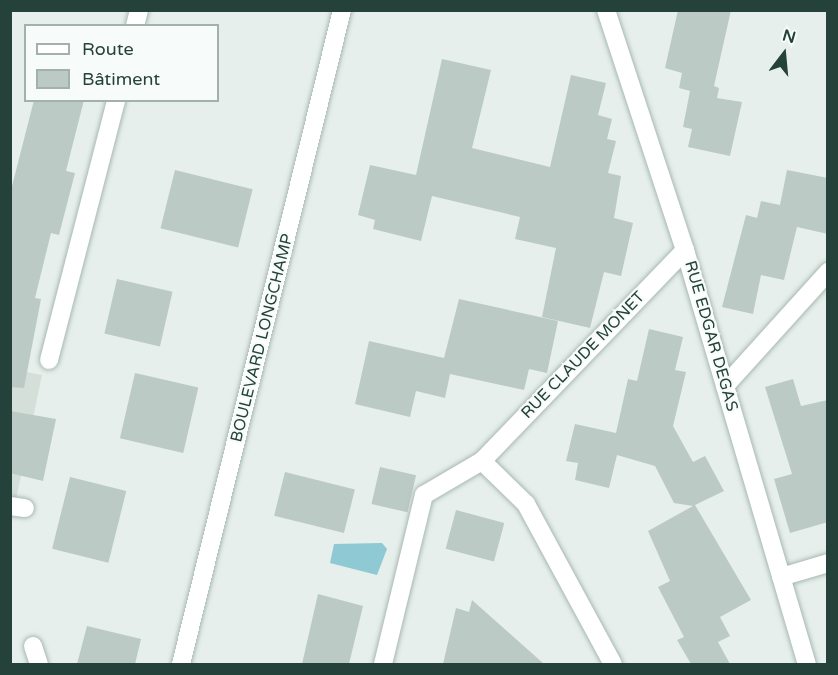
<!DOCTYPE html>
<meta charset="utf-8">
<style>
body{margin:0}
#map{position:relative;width:838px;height:675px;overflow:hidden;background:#e6efeb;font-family:"Varela Round",sans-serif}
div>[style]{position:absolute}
.built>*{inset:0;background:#d4dfda}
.water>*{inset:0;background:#8ec9d4}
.building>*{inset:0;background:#bbcac4;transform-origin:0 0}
.roads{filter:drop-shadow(0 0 2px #a8b8b2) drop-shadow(0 0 2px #a8b8b2)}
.lane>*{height:18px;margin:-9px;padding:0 9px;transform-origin:9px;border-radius:9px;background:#fff}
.street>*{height:18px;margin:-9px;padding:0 9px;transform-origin:9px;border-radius:9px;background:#fff}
span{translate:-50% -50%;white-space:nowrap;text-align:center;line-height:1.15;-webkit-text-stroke:4.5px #f7fbf9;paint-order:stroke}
.street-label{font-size:16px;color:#24423a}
.frame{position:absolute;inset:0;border:12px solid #24423a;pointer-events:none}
.legend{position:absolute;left:24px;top:24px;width:195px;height:78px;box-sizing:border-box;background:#f7fbf9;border:2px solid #a3b1ad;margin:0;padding:8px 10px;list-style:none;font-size:18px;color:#24423a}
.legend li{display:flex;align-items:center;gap:12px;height:30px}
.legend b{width:30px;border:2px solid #a3b1ad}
.north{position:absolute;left:754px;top:24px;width:60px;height:60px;-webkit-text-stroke:4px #f7fbf9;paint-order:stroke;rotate:16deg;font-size:16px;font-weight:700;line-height:24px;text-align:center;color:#24423a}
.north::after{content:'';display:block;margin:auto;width:21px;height:27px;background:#24423a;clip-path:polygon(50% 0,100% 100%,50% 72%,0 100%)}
</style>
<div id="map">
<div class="built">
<div style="clip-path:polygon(11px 369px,42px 375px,11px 524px)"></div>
</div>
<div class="water">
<div style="clip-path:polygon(382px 543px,387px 549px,377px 575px,330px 563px,334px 544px)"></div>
</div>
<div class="building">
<div style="clip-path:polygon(678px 10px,731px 10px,714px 86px,719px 88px,717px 98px,742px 102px,730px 156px,688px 147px,692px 129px,683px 127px,690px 91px,679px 88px,682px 73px,665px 68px)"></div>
<div style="clip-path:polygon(442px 59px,491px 70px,472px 148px,550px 167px,571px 75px,606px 83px,598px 115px,612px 119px,607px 139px,616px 141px,608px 173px,621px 176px,614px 218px,633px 223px,621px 276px,604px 272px,590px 328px,542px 317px,556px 248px,515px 239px,520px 217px,432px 196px,421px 241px,373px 229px,375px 220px,358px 215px,370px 165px,416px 175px)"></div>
<div style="clip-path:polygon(34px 100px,84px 100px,66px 171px,75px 173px,59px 235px,51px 233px,35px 298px,41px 299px,24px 388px,10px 387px,10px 194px)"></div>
<div style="left:175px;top:170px;width:80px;height:60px;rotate:14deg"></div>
<div style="clip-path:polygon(787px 170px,828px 178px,828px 234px,797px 227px,784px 280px,761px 275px,753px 314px,722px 307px,746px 215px,757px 218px,761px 201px,780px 205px)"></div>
<div style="left:117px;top:279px;width:57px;height:56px;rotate:13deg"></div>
<div style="clip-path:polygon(459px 299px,558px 321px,547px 373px,529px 369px,524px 390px,450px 374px,445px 398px,416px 391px,410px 417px,355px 404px,369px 341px,444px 358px)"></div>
<div style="clip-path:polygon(649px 329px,683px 337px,675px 370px,686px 372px,673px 426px,693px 462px,705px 456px,724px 491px,695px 505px,751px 600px,720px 617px,730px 636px,718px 642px,730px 664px,691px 664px,677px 640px,684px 637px,658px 587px,670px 581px,648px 531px,693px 506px,674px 503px,655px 466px,617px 455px,609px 488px,575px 480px,578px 463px,566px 461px,575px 424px,616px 433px,628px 379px,637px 381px)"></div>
<div style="left:135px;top:373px;width:65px;height:67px;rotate:13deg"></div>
<div style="clip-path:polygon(793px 379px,801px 406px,828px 400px,828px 522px,790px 533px,774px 479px,792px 474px,765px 387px)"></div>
<div style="clip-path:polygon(10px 411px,56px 419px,43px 481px,10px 473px)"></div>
<div style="left:380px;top:467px;width:37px;height:38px;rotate:13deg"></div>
<div style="left:285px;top:472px;width:72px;height:45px;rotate:14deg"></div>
<div style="left:70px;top:477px;width:58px;height:74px;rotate:14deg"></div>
<div style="left:456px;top:510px;width:50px;height:40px;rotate:15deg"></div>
<div style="clip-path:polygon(318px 594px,363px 606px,349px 664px,302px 664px)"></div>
<div style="clip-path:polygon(472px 600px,544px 664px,443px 664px,456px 608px,469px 612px)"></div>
<div style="clip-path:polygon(87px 626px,141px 639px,135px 664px,77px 664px)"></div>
</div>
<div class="roads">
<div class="lane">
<div style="left:135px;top:26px;width:16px;rotate:-76deg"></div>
<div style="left:49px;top:360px;width:268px;rotate:-75.5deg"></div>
<div style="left:10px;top:506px;width:15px;rotate:8deg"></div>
<div style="left:33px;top:646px;width:19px;rotate:72deg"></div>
</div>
<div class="street">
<div style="left:606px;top:10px;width:253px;rotate:71.8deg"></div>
<div style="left:685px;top:250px;width:432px;rotate:73.6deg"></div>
<div style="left:725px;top:386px;width:154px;rotate:-47.9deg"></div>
<div style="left:482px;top:461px;width:62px;rotate:44.3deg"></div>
<div style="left:526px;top:504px;width:182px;rotate:61.5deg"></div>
<div style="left:781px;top:577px;width:49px;rotate:-16.6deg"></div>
<div style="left:181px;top:664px;width:674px;rotate:-76.17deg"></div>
<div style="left:383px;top:664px;width:174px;rotate:-76.4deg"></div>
<div style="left:424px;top:495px;width:67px;rotate:-30.4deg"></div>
<div style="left:482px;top:461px;width:293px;rotate:-46.1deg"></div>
</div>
</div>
<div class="street-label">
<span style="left:711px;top:336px;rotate:74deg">RUE EDGAR DEGAS</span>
<span style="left:262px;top:338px;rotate:-76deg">BOULEVARD LONGCHAMP</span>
<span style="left:583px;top:355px;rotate:-46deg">RUE CLAUDE MONET</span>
</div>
<div class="frame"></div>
<ul class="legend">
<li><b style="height:8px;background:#fff"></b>Route</li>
<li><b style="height:16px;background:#bbcac4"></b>Bâtiment</li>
</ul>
<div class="north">N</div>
</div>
